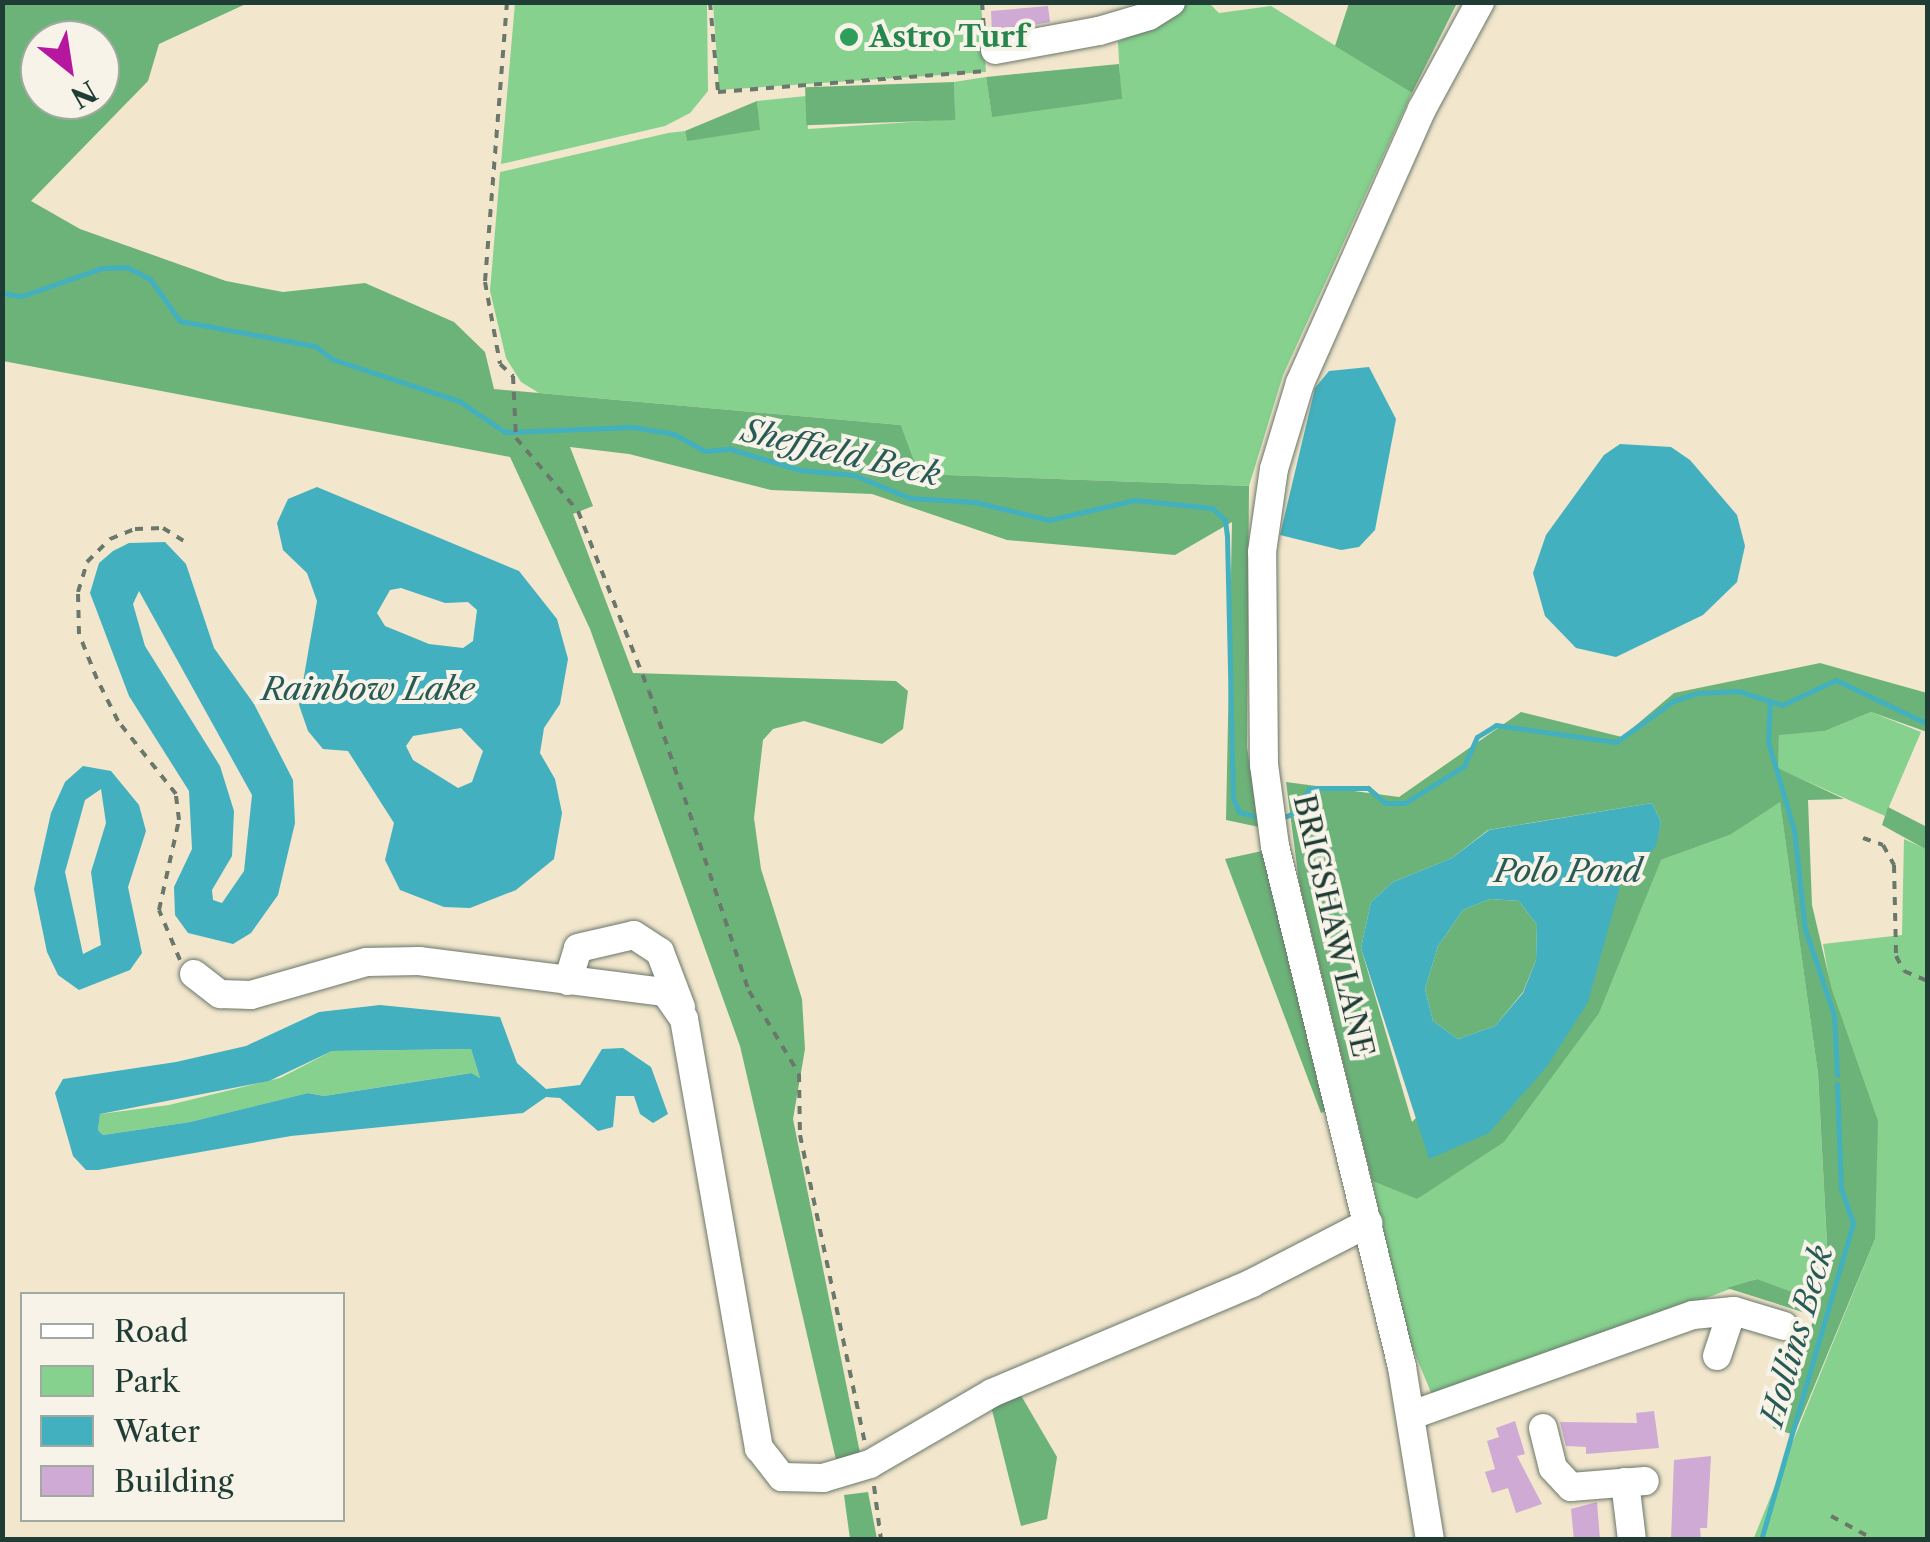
<!DOCTYPE html>
<style>
body{margin:0}
#map{position:relative;width:1930px;height:1542px;overflow:hidden;background:#f2e6cd;font-family:"Libre Caslon Text",serif}
div>[style]{position:absolute}
.green>*{inset:0;background:#86d18e}
.forest>*{inset:0;background:#6cb379;transform-origin:0 0}
.water>*{inset:0;background:#42b0be}
.stream>*{height:5px;margin:-2.5px;padding:0 2.5px;transform-origin:2.5px;border-radius:2.5px;background:#42b0be}
.building>*{inset:0;background:#ceaad4}
.path>*{height:4px;margin-top:-2px;transform-origin:0;background:repeating-linear-gradient(90deg,#69786a 0 8px,transparent 0 16px)}
.roads{filter:drop-shadow(0 0 2px #69786a) drop-shadow(0 0 2px #69786a)}
.minor>*{height:28px;margin:-14px;padding:0 14px;transform-origin:14px;border-radius:14px;background:#fff}
.dots>*{width:28px;height:28px;translate:-50% -50%;box-sizing:border-box;border:5px solid #f7f3e8;border-radius:50%}
span{translate:-50% -50%;white-space:nowrap;text-align:center;line-height:1.15;-webkit-text-stroke:8px #f7f3e8;paint-order:stroke}
.leisure-label{font-size:30px;color:#27864d;font-weight:700}
.left{translate:0 -50%;text-align:left}
.street-label{font-size:30px;color:#1f3d34}
.water-label{font-size:32px;color:#285a56;font-style:italic}
.frame{position:absolute;inset:0;border:5px solid #1f3d34;pointer-events:none}
.legend{position:absolute;left:20px;top:1292px;width:325px;height:230px;box-sizing:border-box;background:#f7f3e8;border:2px solid #a1aaa0;margin:0;padding:12px 18px;list-style:none;font-size:30px;color:#1f3d34}
.legend li{display:flex;align-items:center;gap:20px;height:50px}
.legend b{width:50px;border:2px solid #a1aaa0}
.north{position:absolute;left:20px;top:20px;width:100px;height:100px;box-sizing:border-box;background:#f7f3e8;border:2px solid #a1aaa0;border-radius:50%;rotate:150deg;font-size:28px;font-weight:700;line-height:40px;text-align:center;color:#1f3d34}
.north::after{content:'';display:block;margin:auto;width:35px;height:45px;background:#b5179e;clip-path:polygon(50% 0,100% 100%,50% 72%,0 100%)}
</style>
<div id="map">
<div class="green">
<div style="clip-path:polygon(515px 3px,707px 3px,708px 91px,690px 113px,665px 126px,501px 164px)"></div>
<div style="clip-path:polygon(713px 3px,981px 3px,986px 72px,719px 90px)"></div>
<div style="clip-path:polygon(1188px 3px,1209px 3px,1219px 13px,1271px 6px,1412px 93px,1283px 375px,1249px 486px,919px 474px,901px 425px,539px 393px,521px 382px,506px 358px,490px 291px,500px 172px,668px 133px,685px 131px,687px 140px,759px 130px,757px 101px,806px 96px,808px 129px,955px 119px,954px 82px,986px 77px,992px 116px,1121px 99px,1118px 42px)"></div>
<div style="clip-path:polygon(1871px 712px,1921px 732px,1885px 816px,1777px 768px,1779px 734px,1825px 731px)"></div>
<div style="clip-path:polygon(1780px 801px,1818px 1074px,1828px 1263px,1820px 1302px,1756px 1279px,1435px 1402px,1405px 1330px,1372px 1181px,1418px 1199px,1661px 860px,1730px 835px)"></div>
<div style="clip-path:polygon(1904px 839px,1928px 850px,1927px 1539px,1753px 1540px,1875px 1239px,1823px 944px,1902px 935px)"></div>
<div style="clip-path:polygon(471px 1049px,480px 1078px,470px 1073px,324px 1096px,308px 1093px,190px 1122px,103px 1135px,98px 1130px,100px 1114px,169px 1105px,280px 1078px,332px 1051px)"></div>
</div>
<div class="forest">
<div style="clip-path:polygon(evenodd,2px 3px,248px 3px,159px 44px,148px 81px,31px 201px,80px 229px,226px 281px,283px 292px,365px 283px,454px 322px,485px 352px,494px 389px,901px 425px,919px 474px,1249px 486px,1247px 747px,1259px 827px,1226px 820px,1232px 522px,1175px 555px,1007px 540px,872px 494px,771px 490px,629px 454px,570px 447px,593px 506px,573px 514px,633px 673px,896px 681px,908px 691px,903px 729px,882px 744px,804px 721px,773px 729px,763px 740px,754px 818px,761px 869px,802px 999px,805px 1049px,793px 1119px,861px 1458px,837px 1464px,740px 1046px,590px 629px,510px 457px,3px 361px,2px 3px,40px 40px,100px 40px,100px 100px,40px 100px,40px 40px)"></div>
<div style="clip-path:polygon(1349px 3px,1457px 3px,1412px 93px,1335px 46px)"></div>
<div style="clip-path:polygon(1119px 64px,1122px 99px,992px 117px,986px 77px)"></div>
<div style="left:954px;top:82px;width:38px;height:149px;rotate:88deg"></div>
<div style="clip-path:polygon(757px 101px,760px 130px,687px 141px,685px 131px)"></div>
<div style="clip-path:polygon(evenodd,1820px 663px,1927px 693px,1927px 732px,1871px 712px,1825px 731px,1779px 735px,1778px 768px,1844px 799px,1808px 800px,1812px 905px,1832px 990px,1878px 1121px,1875px 1239px,1794px 1435px,1773px 1428px,1815px 1316px,1727px 1288px,1757px 1279px,1820px 1302px,1828px 1263px,1818px 1074px,1780px 802px,1730px 835px,1661px 860px,1599px 1013px,1504px 1142px,1417px 1199px,1372px 1181px,1299px 882px,1286px 782px,1399px 797px,1521px 712px,1622px 737px,1674px 693px,1820px 663px,1652px 803px,1661px 822px,1655px 846px,1621px 883px,1606px 923px,1412px 1122px,1361px 948px,1371px 902px,1393px 882px,1452px 858px,1488px 830px,1652px 803px)"></div>
<div style="clip-path:polygon(1888px 807px,1927px 827px,1927px 850px,1882px 825px)"></div>
<div style="clip-path:polygon(1262px 851px,1318px 1060px,1328px 1110px,1321px 1113px,1225px 859px)"></div>
<div style="clip-path:polygon(1490px 899px,1519px 901px,1537px 925px,1536px 960px,1523px 992px,1495px 1026px,1458px 1039px,1433px 1021px,1425px 989px,1438px 946px,1463px 910px)"></div>
<div style="clip-path:polygon(1019px 1392px,1057px 1457px,1047px 1519px,1021px 1526px,991px 1406px)"></div>
<div style="clip-path:polygon(868px 1492px,877px 1539px,850px 1539px,844px 1495px)"></div>
</div>
<div class="water">
<div style="clip-path:polygon(1369px 367px,1396px 419px,1375px 530px,1359px 547px,1341px 550px,1280px 535px,1315px 388px,1329px 371px)"></div>
<div style="clip-path:polygon(1620px 444px,1671px 447px,1690px 460px,1737px 515px,1745px 546px,1737px 582px,1703px 615px,1616px 657px,1576px 648px,1545px 616px,1533px 573px,1546px 535px,1604px 455px)"></div>
<div style="clip-path:polygon(evenodd,317px 487px,519px 571px,557px 619px,568px 659px,560px 704px,544px 728px,540px 753px,555px 779px,562px 813px,554px 859px,516px 890px,470px 908px,444px 907px,400px 890px,385px 860px,394px 823px,348px 751px,323px 749px,308px 731px,299px 705px,317px 601px,307px 573px,283px 550px,277px 523px,288px 499px,317px 487px,401px 588px,445px 603px,468px 602px,477px 610px,473px 641px,463px 648px,429px 644px,385px 626px,377px 613px,390px 590px,401px 588px,317px 487px,461px 728px,483px 751px,472px 782px,458px 788px,413px 760px,406px 746px,413px 736px,461px 728px)"></div>
<div style="clip-path:polygon(evenodd,165px 542px,186px 564px,214px 648px,254px 704px,293px 780px,295px 823px,278px 895px,251px 933px,233px 944px,188px 933px,175px 915px,174px 887px,192px 849px,189px 791px,129px 696px,90px 593px,99px 563px,113px 551px,129px 543px,165px 542px,139px 591px,252px 795px,244px 871px,222px 903px,213px 900px,212px 890px,232px 856px,234px 811px,220px 766px,145px 646px,133px 604px,139px 591px)"></div>
<div style="clip-path:polygon(evenodd,83px 766px,111px 771px,139px 805px,146px 831px,128px 887px,142px 953px,130px 970px,79px 990px,58px 975px,47px 952px,34px 889px,51px 813px,65px 782px,83px 766px,101px 789px,106px 823px,91px 872px,101px 945px,83px 954px,65px 872px,85px 800px,101px 789px)"></div>
<div style="clip-path:polygon(evenodd,1652px 803px,1661px 822px,1656px 846px,1621px 883px,1588px 1002px,1548px 1065px,1489px 1133px,1429px 1159px,1361px 948px,1371px 902px,1393px 882px,1452px 858px,1489px 830px,1652px 803px,1490px 899px,1519px 901px,1537px 925px,1536px 960px,1523px 993px,1495px 1026px,1458px 1039px,1433px 1021px,1425px 989px,1438px 946px,1463px 910px,1490px 899px)"></div>
<div style="clip-path:polygon(evenodd,380px 1005px,500px 1017px,517px 1063px,546px 1089px,580px 1085px,602px 1049px,623px 1048px,651px 1067px,668px 1114px,653px 1123px,640px 1114px,634px 1096px,616px 1096px,613px 1127px,598px 1131px,560px 1098px,546px 1097px,523px 1113px,291px 1136px,98px 1170px,86px 1170px,73px 1156px,55px 1093px,63px 1079px,176px 1062px,246px 1046px,319px 1012px,380px 1005px,471px 1049px,480px 1078px,471px 1073px,324px 1096px,308px 1093px,190px 1122px,103px 1135px,98px 1130px,100px 1114px,269px 1081px,332px 1051px,471px 1049px)"></div>
</div>
<div class="stream">
<div style="left:2px;top:293px;width:20px;rotate:9deg"></div>
<div style="left:22px;top:296px;width:85px;rotate:-19.3deg"></div>
<div style="left:102px;top:268px;width:25px;rotate:-2deg"></div>
<div style="left:127px;top:267px;width:26px;rotate:28deg"></div>
<div style="left:150px;top:279px;width:52px;rotate:54.5deg"></div>
<div style="left:180px;top:321px;width:137px;rotate:10.5deg"></div>
<div style="left:315px;top:346px;width:21px;rotate:37deg"></div>
<div style="left:332px;top:359px;width:134px;rotate:18.3deg"></div>
<div style="left:459px;top:401px;width:55px;rotate:34deg"></div>
<div style="left:505px;top:432px;width:128px;rotate:-2.2deg"></div>
<div style="left:633px;top:427px;width:42px;rotate:9.7deg"></div>
<div style="left:674px;top:434px;width:35px;rotate:29deg"></div>
<div style="left:705px;top:451px;width:25px;rotate:-5deg"></div>
<div style="left:730px;top:449px;width:73px;rotate:16.7deg"></div>
<div style="left:800px;top:470px;width:54px;rotate:5.3deg"></div>
<div style="left:854px;top:475px;width:61px;rotate:22.3deg"></div>
<div style="left:910px;top:498px;width:65px;rotate:3.5deg"></div>
<div style="left:975px;top:502px;width:76px;rotate:13.7deg"></div>
<div style="left:1049px;top:520px;width:88px;rotate:-13.1deg"></div>
<div style="left:1135px;top:500px;width:77px;rotate:5.9deg"></div>
<div style="left:1212px;top:508px;width:18px;rotate:43deg"></div>
<div style="left:1225px;top:520px;width:16px;rotate:83deg"></div>
<div style="left:1227px;top:536px;width:262px;rotate:88.7deg"></div>
<div style="left:1233px;top:798px;width:15px;rotate:67deg"></div>
<div style="left:1239px;top:812px;width:20px;rotate:15deg"></div>
<div style="left:1770px;top:702px;width:40px;rotate:92.9deg"></div>
<div style="left:1768px;top:742px;width:92px;rotate:73.5deg"></div>
<div style="left:1794px;top:830px;width:100px;rotate:83.7deg"></div>
<div style="left:1805px;top:929px;width:91px;rotate:71.4deg"></div>
<div style="left:1834px;top:1015px;width:60px;rotate:87.1deg"></div>
<div style="left:1282px;top:818px;width:15px;rotate:-23deg"></div>
<div style="left:1296px;top:812px;width:26px;rotate:-61deg"></div>
<div style="left:1309px;top:789px;width:8px;rotate:-7deg"></div>
<div style="left:1317px;top:788px;width:51px"></div>
<div style="left:1368px;top:788px;width:23px;rotate:41deg"></div>
<div style="left:1385px;top:803px;width:20px"></div>
<div style="left:1405px;top:803px;width:70px;rotate:-32.1deg"></div>
<div style="left:1464px;top:766px;width:32px;rotate:-66deg"></div>
<div style="left:1477px;top:737px;width:22px;rotate:-32deg"></div>
<div style="left:1496px;top:725px;width:121px;rotate:8.1deg"></div>
<div style="left:1616px;top:742px;width:70px;rotate:-35.7deg"></div>
<div style="left:1673px;top:701px;width:26px;rotate:-18deg"></div>
<div style="left:1698px;top:693px;width:40px;rotate:-2.9deg"></div>
<div style="left:1738px;top:691px;width:46px;rotate:17.7deg"></div>
<div style="left:1782px;top:705px;width:60px;rotate:-24.8deg"></div>
<div style="left:1836px;top:680px;width:102px;rotate:25.6deg"></div>
<div style="left:1761px;top:1540px;width:330px;rotate:-73.8deg"></div>
<div style="left:1853px;top:1223px;width:36px;rotate:-109deg"></div>
<div style="left:1841px;top:1189px;width:105px;rotate:-92.2deg"></div>
</div>
<div class="building">
<div style="clip-path:polygon(1048px 6px,1050px 22px,992px 33px,991px 11px)"></div>
<div style="clip-path:polygon(1654px 1411px,1659px 1448px,1586px 1454px,1586px 1447px,1566px 1446px,1560px 1422px,1637px 1423px,1636px 1413px)"></div>
<div style="clip-path:polygon(1515px 1421px,1525px 1454px,1517px 1456px,1542px 1504px,1516px 1513px,1508px 1488px,1492px 1493px,1485px 1472px,1495px 1469px,1487px 1441px,1499px 1437px,1496px 1428px)"></div>
<div style="clip-path:polygon(1711px 1456px,1707px 1528px,1700px 1528px,1701px 1540px,1671px 1540px,1674px 1460px)"></div>
<div style="clip-path:polygon(1597px 1502px,1600px 1540px,1574px 1540px,1571px 1509px)"></div>
</div>
<div class="path">
<div style="left:507px;top:2px;width:281px;rotate:94.5deg"></div>
<div style="left:485px;top:282px;width:83px;rotate:79.6deg"></div>
<div style="left:500px;top:364px;width:18px;rotate:43deg"></div>
<div style="left:513px;top:376px;width:62px;rotate:87.2deg"></div>
<div style="left:516px;top:438px;width:96px;rotate:49.7deg"></div>
<div style="left:578px;top:511px;width:193px;rotate:68.5deg"></div>
<div style="left:649px;top:691px;width:316px;rotate:71.6deg"></div>
<div style="left:749px;top:991px;width:97px;rotate:58.9deg"></div>
<div style="left:799px;top:1074px;width:61px;rotate:89.1deg"></div>
<div style="left:800px;top:1135px;width:315px;rotate:78.1deg"></div>
<div style="left:710px;top:2px;width:90px;rotate:84.9deg"></div>
<div style="left:718px;top:92px;width:269px;rotate:-4.5deg"></div>
<div style="left:982px;top:2px;width:31px;rotate:86deg"></div>
<div style="left:1863px;top:838px;width:21px;rotate:19deg"></div>
<div style="left:1883px;top:845px;width:23px;rotate:61deg"></div>
<div style="left:1894px;top:865px;width:91px;rotate:88.7deg"></div>
<div style="left:1896px;top:956px;width:17px;rotate:62deg"></div>
<div style="left:1904px;top:971px;width:26px;rotate:23deg"></div>
<div style="left:180px;top:960px;width:54px;rotate:-112.8deg"></div>
<div style="left:159px;top:910px;width:92px;rotate:-77.5deg"></div>
<div style="left:179px;top:820px;width:26px;rotate:-97deg"></div>
<div style="left:176px;top:794px;width:93px;rotate:-128.5deg"></div>
<div style="left:118px;top:721px;width:47px;rotate:-116.6deg"></div>
<div style="left:97px;top:679px;width:48px;rotate:-111.8deg"></div>
<div style="left:79px;top:634px;width:42px;rotate:-91.4deg"></div>
<div style="left:78px;top:592px;width:31px;rotate:-73deg"></div>
<div style="left:87px;top:562px;width:33px;rotate:-45deg"></div>
<div style="left:110px;top:539px;width:27px;rotate:-22deg"></div>
<div style="left:135px;top:529px;width:28px;rotate:-2deg"></div>
<div style="left:163px;top:528px;width:31px;rotate:32deg"></div>
<div style="left:874px;top:1486px;width:54px;rotate:82.6deg"></div>
<div style="left:1831px;top:1516px;width:50px;rotate:28.6deg"></div>
</div>
<div class="roads">
<div class="minor">
<div style="left:995px;top:50px;width:106px;rotate:-10.4deg"></div>
<div style="left:1099px;top:31px;width:52px;rotate:-16.7deg"></div>
<div style="left:1149px;top:16px;width:26px;rotate:-32deg"></div>
<div style="left:194px;top:974px;width:33px;rotate:38deg"></div>
<div style="left:220px;top:994px;width:31px;rotate:2deg"></div>
<div style="left:251px;top:995px;width:120px;rotate:-16deg"></div>
<div style="left:366px;top:962px;width:53px;rotate:-1.1deg"></div>
<div style="left:419px;top:961px;width:248px;rotate:7.2deg"></div>
<div style="left:665px;top:992px;width:33px;rotate:55deg"></div>
<div style="left:684px;top:1019px;width:436px;rotate:80.1deg"></div>
<div style="left:759px;top:1448px;width:37px;rotate:52deg"></div>
<div style="left:782px;top:1477px;width:41px;rotate:1.4deg"></div>
<div style="left:823px;top:1478px;width:49px;rotate:-16.6deg"></div>
<div style="left:870px;top:1464px;width:141px;rotate:-30.2deg"></div>
<div style="left:992px;top:1393px;width:282px;rotate:-22.9deg"></div>
<div style="left:1252px;top:1283px;width:131px;rotate:-27.3deg"></div>
<div style="left:568px;top:981px;width:34px;rotate:-73deg"></div>
<div style="left:578px;top:948px;width:57px;rotate:-13.1deg"></div>
<div style="left:634px;top:935px;width:31px;rotate:33deg"></div>
<div style="left:660px;top:952px;width:59px;rotate:69.1deg"></div>
<div style="left:1717px;top:1356px;width:47px;rotate:-71.6deg"></div>
<div style="left:1412px;top:1415px;width:298px;rotate:-19.6deg"></div>
<div style="left:1693px;top:1315px;width:41px;rotate:-5.6deg"></div>
<div style="left:1734px;top:1311px;width:52px;rotate:16.7deg"></div>
<div style="left:1543px;top:1428px;width:41px;rotate:76deg"></div>
<div style="left:1553px;top:1468px;width:26px;rotate:47deg"></div>
<div style="left:1571px;top:1487px;width:74px;rotate:-4.6deg"></div>
<div style="left:1625px;top:1482px;width:58px;rotate:83.1deg"></div>
<div style="left:1430px;top:1540px;width:175px;rotate:-99.2deg"></div>
<div style="left:1402px;top:1367px;width:536px;rotate:-103.7deg"></div>
<div style="left:1275px;top:846px;width:82px;rotate:-97.7deg"></div>
<div style="left:1264px;top:765px;width:213px;rotate:-90.5deg"></div>
<div style="left:1262px;top:552px;width:84px;rotate:-81.8deg"></div>
<div style="left:1274px;top:469px;width:90px;rotate:-73.2deg"></div>
<div style="left:1300px;top:383px;width:300px;rotate:-66deg"></div>
<div style="left:1422px;top:109px;width:122px;rotate:-61.5deg"></div>
</div>
</div>
<div class="dots">
<div style="left:849px;top:37px;background:#2e9e5b"></div>
</div>
<div class="leisure-label">
<span class="left" style="left:869px;top:37px">Astro Turf</span>
</div>
<div class="street-label">
<span style="left:1333px;top:926px;rotate:77deg">BRIGSHAW LANE</span>
</div>
<div class="water-label">
<span style="left:841px;top:453px;rotate:13deg">Sheffield Beck</span>
<span style="left:368px;top:689px">Rainbow Lake</span>
<span style="left:1568px;top:871px">Polo Pond</span>
<span style="left:1797px;top:1336px;rotate:-74deg">Hollins Beck</span>
</div>
<div class="frame"></div>
<ul class="legend">
<li><b style="height:12px;background:#fff"></b>Road</li>
<li><b style="height:28px;background:#86d18e"></b>Park</li>
<li><b style="height:28px;background:#42b0be"></b>Water</li>
<li><b style="height:28px;background:#ceaad4"></b>Building</li>
</ul>
<div class="north">N</div>
</div>
